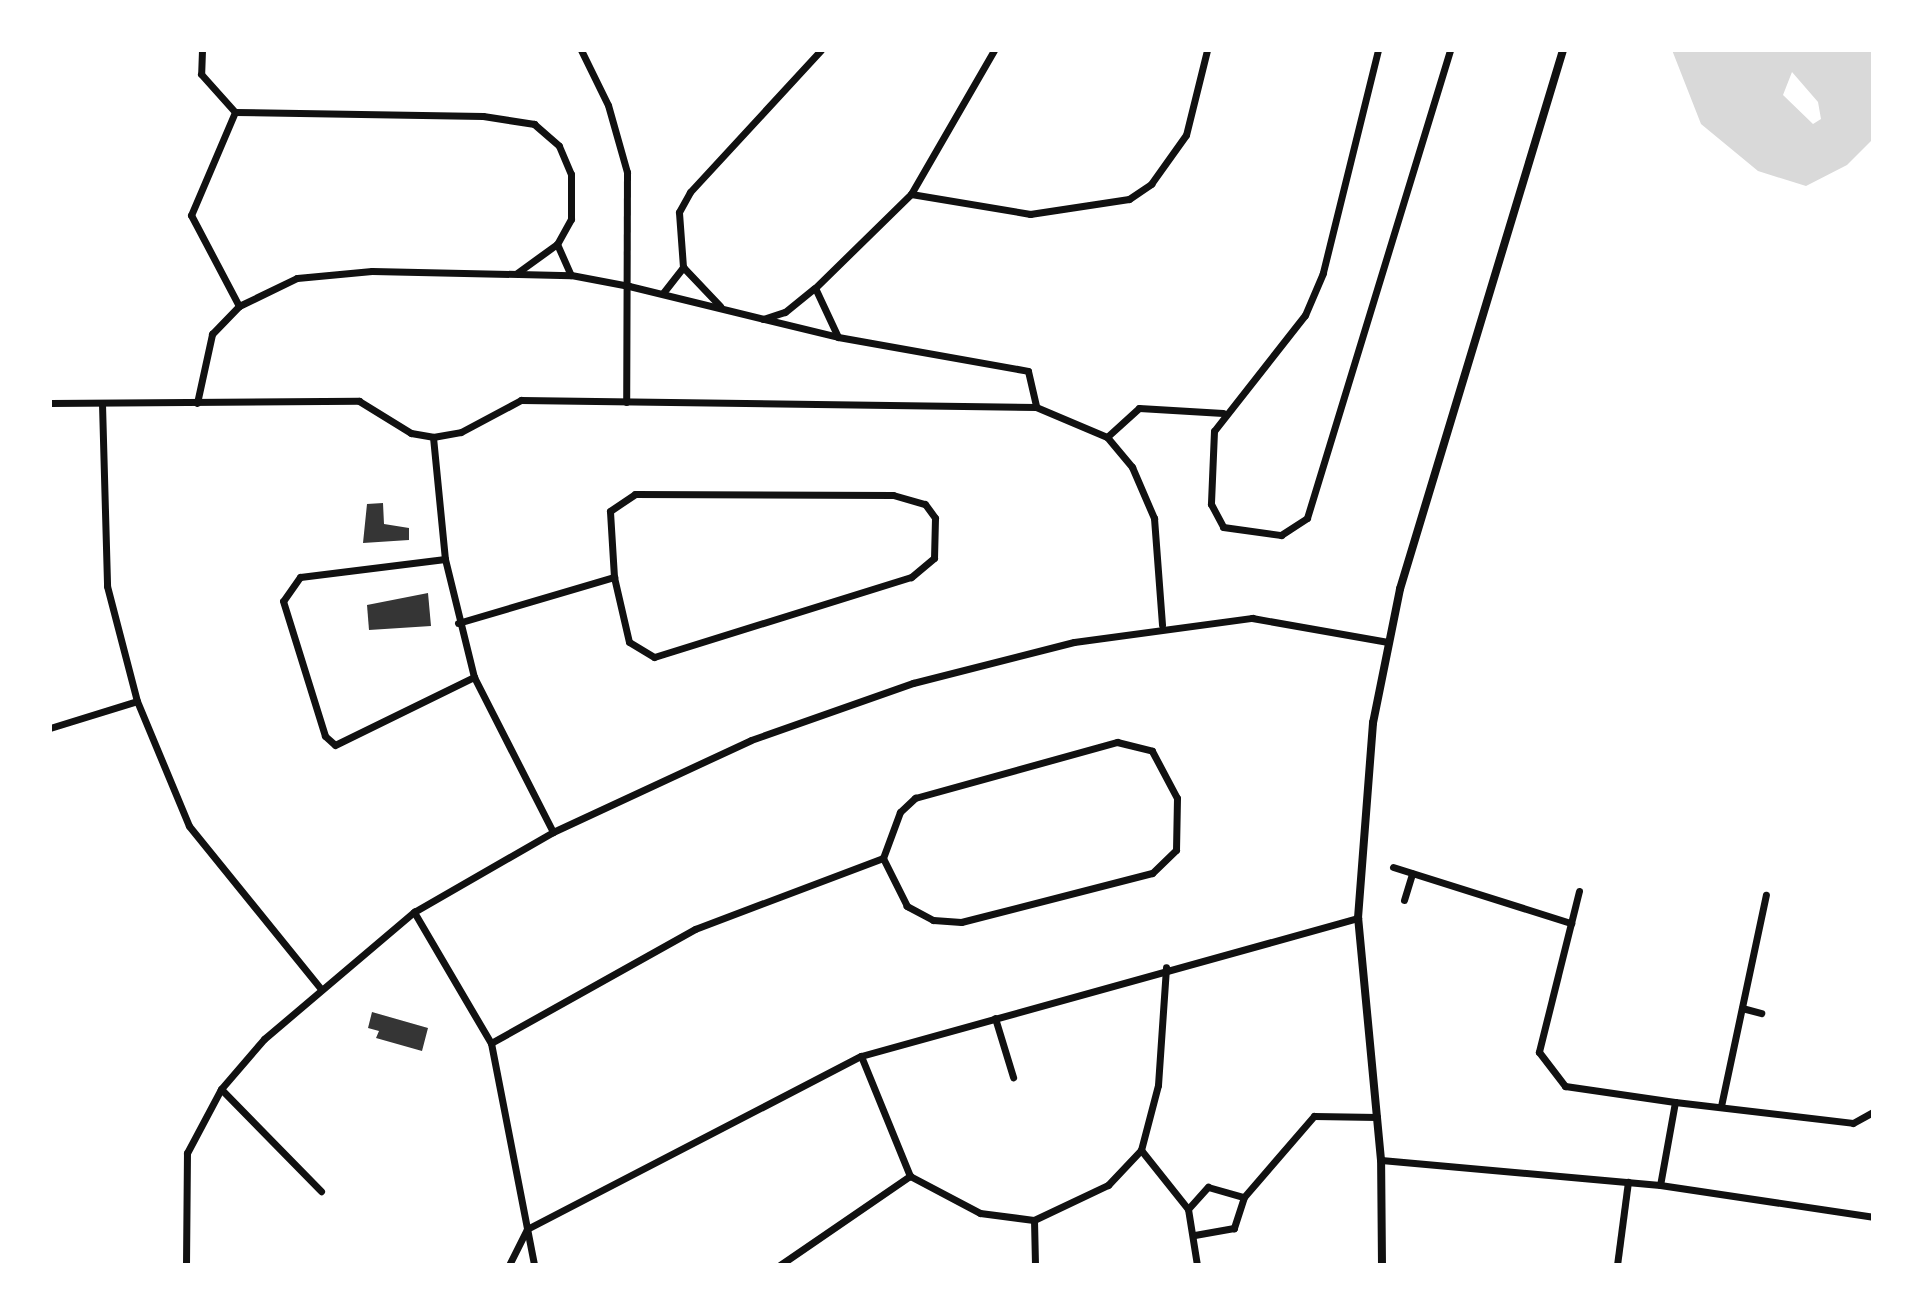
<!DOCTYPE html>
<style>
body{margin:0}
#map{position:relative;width:1923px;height:1315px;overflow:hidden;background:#fff;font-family:"Nunito Sans",sans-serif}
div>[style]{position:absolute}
.water>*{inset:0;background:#d9d9d9}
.building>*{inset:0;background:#353535}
.minor>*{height:7px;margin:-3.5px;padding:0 3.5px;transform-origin:3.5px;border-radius:3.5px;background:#111}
.tertiary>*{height:8px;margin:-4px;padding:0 4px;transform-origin:4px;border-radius:4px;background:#111}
span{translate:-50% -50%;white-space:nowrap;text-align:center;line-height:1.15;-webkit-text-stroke:7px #fff;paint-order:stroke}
.frame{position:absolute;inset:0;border:52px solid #fff;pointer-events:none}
</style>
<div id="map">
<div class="water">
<div style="clip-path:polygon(evenodd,1672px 50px,1873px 50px,1873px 139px,1847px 165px,1806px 186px,1758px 171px,1701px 124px,1672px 50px,1792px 72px,1818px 102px,1821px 119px,1813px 124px,1783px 95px,1792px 72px)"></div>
</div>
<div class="building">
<div style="clip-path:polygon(383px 503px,384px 524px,409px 528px,409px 540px,363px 543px,367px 504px)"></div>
<div style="clip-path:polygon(428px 593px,431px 626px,369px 630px,367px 605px)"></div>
<div style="clip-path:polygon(372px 1012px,428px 1028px,422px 1051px,376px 1038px,379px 1031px,368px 1028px)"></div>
</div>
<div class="minor">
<div style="left:202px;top:50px;width:24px;rotate:92deg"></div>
<div style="left:201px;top:74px;width:51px;rotate:48.2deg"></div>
<div style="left:235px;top:112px;width:248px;rotate:0.9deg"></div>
<div style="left:483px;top:116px;width:52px;rotate:8.9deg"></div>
<div style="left:534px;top:124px;width:33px;rotate:41deg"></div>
<div style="left:559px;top:146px;width:30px;rotate:67deg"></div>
<div style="left:571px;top:174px;width:45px;rotate:90deg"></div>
<div style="left:571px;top:219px;width:29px;rotate:119deg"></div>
<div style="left:557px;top:244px;width:34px;rotate:66deg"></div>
<div style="left:581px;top:50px;width:61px;rotate:63.9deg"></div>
<div style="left:608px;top:105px;width:70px;rotate:74.2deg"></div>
<div style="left:627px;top:172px;width:230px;rotate:90.2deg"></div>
<div style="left:1378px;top:50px;width:230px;rotate:103.9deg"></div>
<div style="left:1323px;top:273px;width:46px;rotate:113.2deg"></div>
<div style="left:1305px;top:315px;width:147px;rotate:128.1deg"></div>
<div style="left:1214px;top:431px;width:73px;rotate:92.4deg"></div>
<div style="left:1211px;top:504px;width:26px;rotate:62deg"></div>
<div style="left:1223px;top:527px;width:59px;rotate:7.9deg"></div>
<div style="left:1281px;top:535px;width:31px;rotate:-33deg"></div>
<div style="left:1307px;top:518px;width:489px;rotate:-73deg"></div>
<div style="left:235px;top:112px;width:112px;rotate:113.1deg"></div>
<div style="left:191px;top:215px;width:103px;rotate:62.2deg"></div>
<div style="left:911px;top:194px;width:121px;rotate:9.5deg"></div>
<div style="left:1030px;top:214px;width:100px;rotate:-8.6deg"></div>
<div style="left:1129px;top:199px;width:27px;rotate:-34deg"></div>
<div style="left:1151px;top:184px;width:60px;rotate:-54.5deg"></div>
<div style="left:1186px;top:135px;width:88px;rotate:-76.1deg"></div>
<div style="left:683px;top:267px;width:54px;rotate:46.5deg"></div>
<div style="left:517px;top:273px;width:49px;rotate:-35.9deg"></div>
<div style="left:663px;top:293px;width:33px;rotate:-52deg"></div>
<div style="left:683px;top:267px;width:55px;rotate:-94.2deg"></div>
<div style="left:679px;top:212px;width:23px;rotate:-61deg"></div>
<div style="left:690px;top:192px;width:193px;rotate:-47.3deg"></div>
<div style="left:763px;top:319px;width:23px;rotate:-18deg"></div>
<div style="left:785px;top:312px;width:38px;rotate:-39deg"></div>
<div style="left:838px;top:337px;width:54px;rotate:-115.1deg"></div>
<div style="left:815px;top:288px;width:134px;rotate:-44.4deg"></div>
<div style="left:911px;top:194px;width:166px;rotate:-60deg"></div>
<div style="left:50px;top:403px;width:309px;rotate:-0.4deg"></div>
<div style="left:359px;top:401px;width:61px;rotate:31.6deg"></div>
<div style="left:411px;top:433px;width:22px;rotate:10deg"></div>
<div style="left:433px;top:437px;width:28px;rotate:-10deg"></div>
<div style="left:461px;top:432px;width:68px;rotate:-28.1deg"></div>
<div style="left:521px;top:400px;width:515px;rotate:0.78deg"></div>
<div style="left:1036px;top:407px;width:77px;rotate:22.9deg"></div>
<div style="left:1107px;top:437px;width:39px;rotate:50deg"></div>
<div style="left:1132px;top:467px;width:56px;rotate:66.7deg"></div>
<div style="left:1154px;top:518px;width:107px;rotate:85.7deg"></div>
<div style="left:197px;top:403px;width:71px;rotate:-77.7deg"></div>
<div style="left:212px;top:334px;width:39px;rotate:-46deg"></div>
<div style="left:239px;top:306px;width:64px;rotate:-25.8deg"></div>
<div style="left:297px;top:278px;width:75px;rotate:-5.3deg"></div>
<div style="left:372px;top:271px;width:199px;rotate:1.2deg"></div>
<div style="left:571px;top:275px;width:59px;rotate:10.7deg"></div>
<div style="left:629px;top:286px;width:215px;rotate:13.7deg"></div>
<div style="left:838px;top:337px;width:193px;rotate:10.1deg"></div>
<div style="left:1028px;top:371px;width:37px;rotate:77deg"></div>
<div style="left:102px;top:404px;width:182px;rotate:88.4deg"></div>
<div style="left:107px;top:586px;width:119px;rotate:75.4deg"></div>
<div style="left:137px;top:701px;width:135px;rotate:67.4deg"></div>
<div style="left:189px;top:826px;width:208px;rotate:51deg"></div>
<div style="left:433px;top:437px;width:123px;rotate:84.4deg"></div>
<div style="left:445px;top:559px;width:122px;rotate:76.2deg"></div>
<div style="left:474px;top:677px;width:174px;rotate:63deg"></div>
<div style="left:1107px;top:437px;width:43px;rotate:-42.2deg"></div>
<div style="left:1139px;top:408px;width:84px;rotate:3.4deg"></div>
<div style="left:445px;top:559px;width:146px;rotate:172.9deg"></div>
<div style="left:300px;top:577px;width:29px;rotate:125deg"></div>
<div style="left:283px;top:601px;width:141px;rotate:72.7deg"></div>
<div style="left:325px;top:736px;width:13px;rotate:42deg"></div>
<div style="left:335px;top:745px;width:155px;rotate:-26.1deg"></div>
<div style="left:458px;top:623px;width:163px;rotate:-16.4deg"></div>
<div style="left:614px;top:577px;width:66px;rotate:-93.5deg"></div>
<div style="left:610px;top:511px;width:30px;rotate:-34deg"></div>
<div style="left:635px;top:494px;width:258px;rotate:0.2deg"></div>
<div style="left:893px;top:495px;width:33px;rotate:16deg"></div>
<div style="left:925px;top:504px;width:17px;rotate:54deg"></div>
<div style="left:935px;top:518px;width:40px;rotate:91.4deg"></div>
<div style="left:934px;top:558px;width:30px;rotate:140deg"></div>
<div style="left:911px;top:577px;width:269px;rotate:162.7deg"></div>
<div style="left:654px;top:657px;width:29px;rotate:-149deg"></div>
<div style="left:629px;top:642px;width:67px;rotate:-103deg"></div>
<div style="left:50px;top:728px;width:91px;rotate:-17.2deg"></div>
<div style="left:1393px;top:867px;width:187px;rotate:17.5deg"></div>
<div style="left:1579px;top:891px;width:166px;rotate:104deg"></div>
<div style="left:1539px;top:1052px;width:43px;rotate:52.6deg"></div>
<div style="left:1565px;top:1086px;width:111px;rotate:8.3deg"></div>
<div style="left:1675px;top:1102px;width:84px;rotate:100.2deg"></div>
<div style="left:1404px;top:900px;width:28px;rotate:-73deg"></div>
<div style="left:414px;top:912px;width:152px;rotate:59.6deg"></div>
<div style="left:491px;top:1043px;width:226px;rotate:79deg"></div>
<div style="left:1742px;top:1008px;width:20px;rotate:15deg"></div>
<div style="left:995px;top:1018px;width:62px;rotate:73deg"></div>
<div style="left:491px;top:1043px;width:234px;rotate:-29.2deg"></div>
<div style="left:695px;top:929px;width:201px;rotate:-20.7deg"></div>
<div style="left:883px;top:858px;width:49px;rotate:-69.7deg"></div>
<div style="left:900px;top:812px;width:21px;rotate:-43deg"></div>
<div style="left:915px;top:798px;width:210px;rotate:-15.5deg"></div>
<div style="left:1117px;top:742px;width:36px;rotate:14deg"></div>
<div style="left:1152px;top:751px;width:53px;rotate:62deg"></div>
<div style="left:1177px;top:798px;width:52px;rotate:91.1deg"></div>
<div style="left:1176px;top:850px;width:33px;rotate:136deg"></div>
<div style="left:1152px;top:873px;width:197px;rotate:165.6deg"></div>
<div style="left:961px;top:922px;width:28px;rotate:-176deg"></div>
<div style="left:933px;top:920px;width:30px;rotate:-152deg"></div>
<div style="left:907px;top:906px;width:54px;rotate:-116.6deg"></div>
<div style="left:861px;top:1056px;width:130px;rotate:67.8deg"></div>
<div style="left:910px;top:1176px;width:79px;rotate:27.9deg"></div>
<div style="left:980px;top:1213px;width:54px;rotate:7.4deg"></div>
<div style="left:1034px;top:1220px;width:82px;rotate:-25.3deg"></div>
<div style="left:1108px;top:1185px;width:48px;rotate:-46.7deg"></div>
<div style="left:1141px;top:1150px;width:67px;rotate:-75.3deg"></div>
<div style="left:1158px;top:1085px;width:118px;rotate:-86.1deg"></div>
<div style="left:221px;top:1089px;width:143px;rotate:45.6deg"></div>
<div style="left:1675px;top:1102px;width:179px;rotate:6.7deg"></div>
<div style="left:1853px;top:1123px;width:23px;rotate:-29deg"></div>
<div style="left:1721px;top:1106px;width:216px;rotate:-78deg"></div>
<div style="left:1141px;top:1150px;width:75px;rotate:51.5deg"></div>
<div style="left:1188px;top:1209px;width:57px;rotate:80.9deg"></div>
<div style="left:1381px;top:1160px;width:280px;rotate:5.1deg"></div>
<div style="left:1660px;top:1185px;width:215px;rotate:8.5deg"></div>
<div style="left:1244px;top:1197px;width:107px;rotate:-49.2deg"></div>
<div style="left:1314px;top:1116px;width:63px;rotate:0.9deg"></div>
<div style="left:1188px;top:1209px;width:30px;rotate:-48deg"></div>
<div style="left:1208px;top:1187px;width:37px;rotate:16deg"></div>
<div style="left:1244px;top:1197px;width:33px;rotate:108deg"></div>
<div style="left:1234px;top:1228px;width:40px;rotate:170deg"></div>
<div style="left:1034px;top:1220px;width:45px;rotate:88.7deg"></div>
<div style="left:186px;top:1265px;width:112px;rotate:-89.5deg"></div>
<div style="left:187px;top:1153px;width:72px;rotate:-62deg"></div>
<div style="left:221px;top:1089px;width:66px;rotate:-49.3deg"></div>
<div style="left:264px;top:1039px;width:197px;rotate:-40.3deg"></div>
<div style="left:414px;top:912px;width:160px;rotate:-29.9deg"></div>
<div style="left:553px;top:832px;width:218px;rotate:-24.9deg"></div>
<div style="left:751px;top:740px;width:172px;rotate:-19.4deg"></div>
<div style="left:913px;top:683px;width:166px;rotate:-14.3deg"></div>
<div style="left:1074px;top:642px;width:180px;rotate:-7.7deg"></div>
<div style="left:1252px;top:618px;width:138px;rotate:10deg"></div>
<div style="left:509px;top:1265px;width:40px;rotate:-63.4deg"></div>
<div style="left:527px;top:1229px;width:376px;rotate:-27.4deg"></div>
<div style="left:861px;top:1056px;width:516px;rotate:-15.52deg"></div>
<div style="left:780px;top:1265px;width:158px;rotate:-34.4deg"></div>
<div style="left:1617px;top:1265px;width:84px;rotate:-82.5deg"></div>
</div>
<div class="tertiary">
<div style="left:1382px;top:1265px;width:105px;rotate:-90.5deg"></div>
<div style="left:1381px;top:1160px;width:243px;rotate:-95.4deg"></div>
<div style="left:1358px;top:918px;width:196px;rotate:-85.6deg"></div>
<div style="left:1373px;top:723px;width:137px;rotate:-78.6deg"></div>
<div style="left:1400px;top:589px;width:563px;rotate:-73.17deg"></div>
</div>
<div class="frame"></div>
</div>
